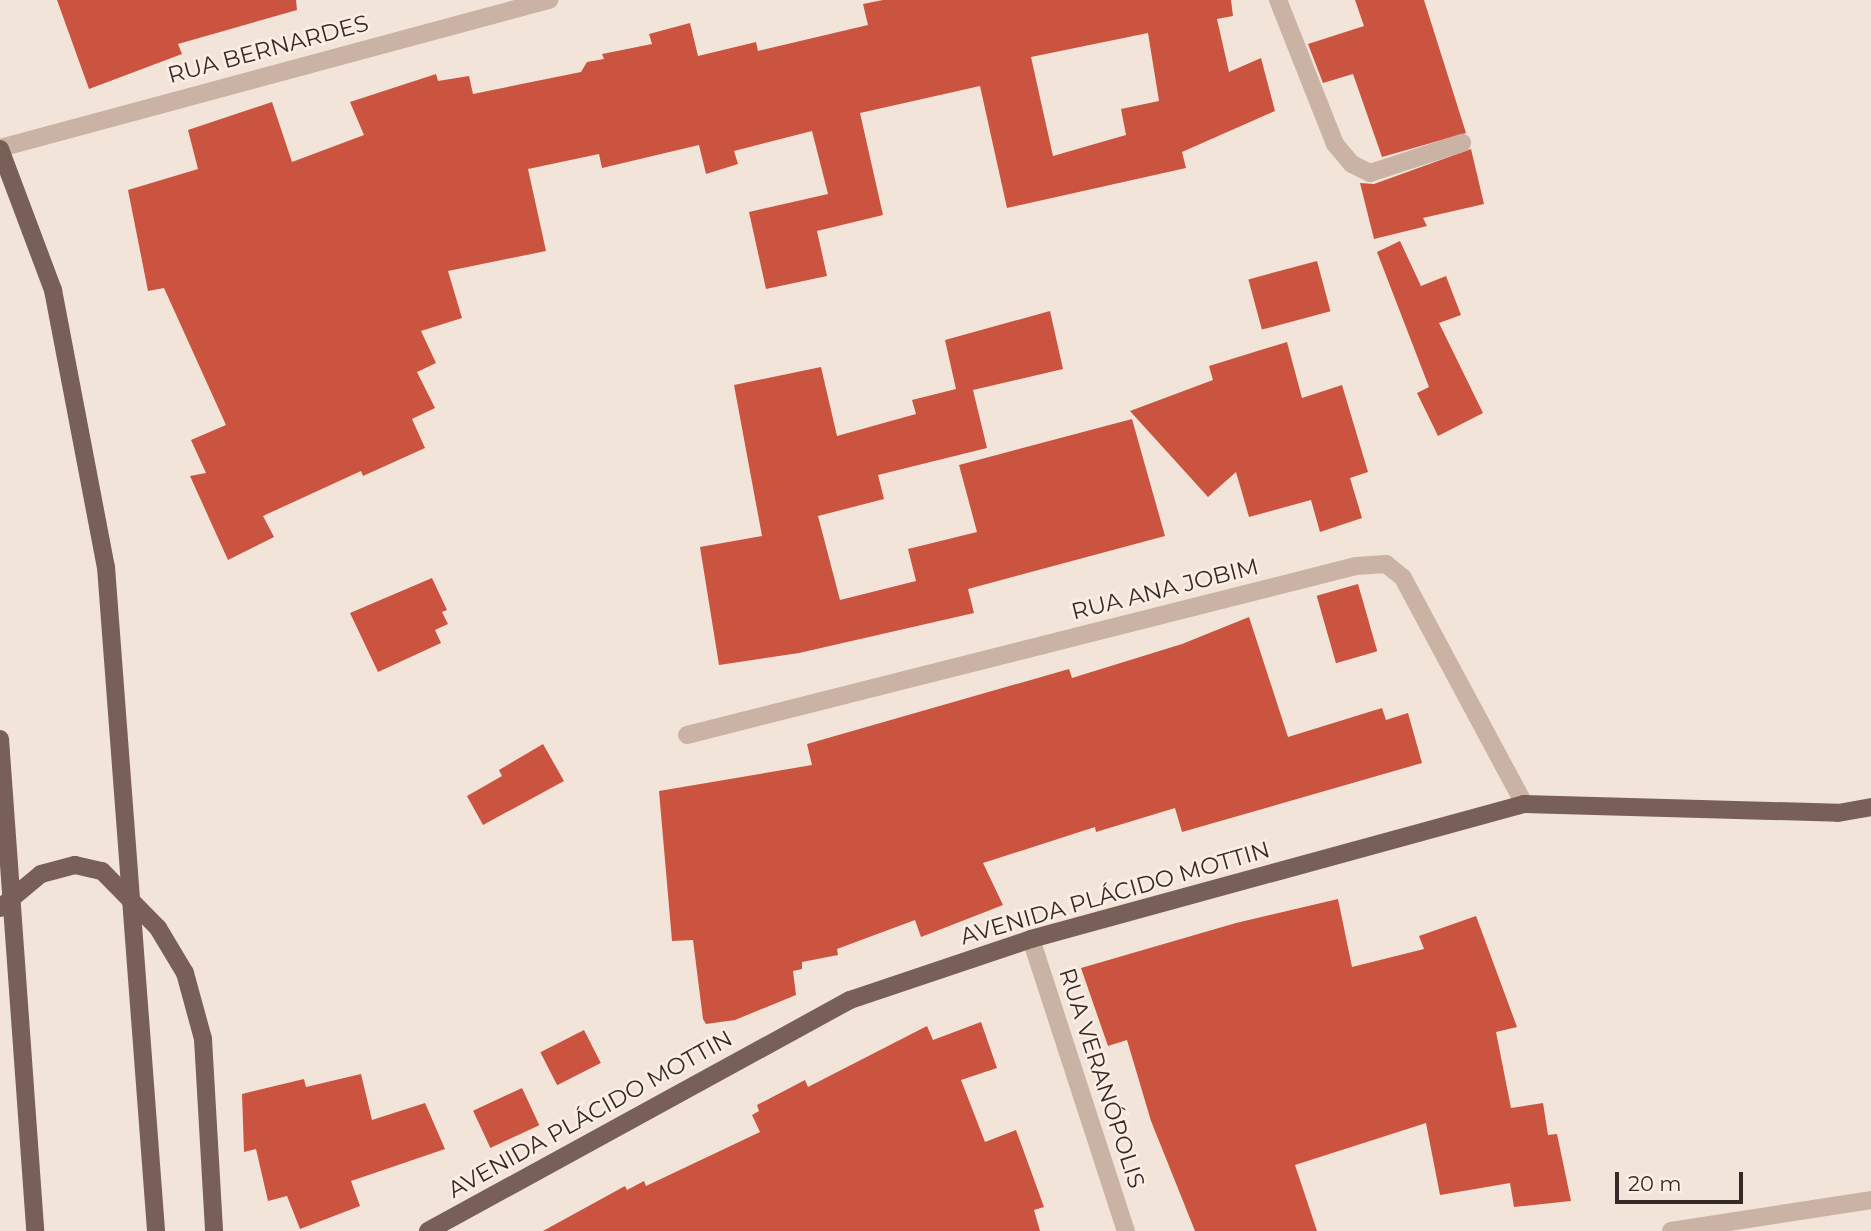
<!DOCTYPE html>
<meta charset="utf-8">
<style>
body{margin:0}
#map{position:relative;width:1871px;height:1231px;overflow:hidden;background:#f2e4d9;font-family:Montserrat,sans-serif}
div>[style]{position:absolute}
.building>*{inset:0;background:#ca543f;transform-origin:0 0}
.minor>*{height:18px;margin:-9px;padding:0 9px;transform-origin:9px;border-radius:9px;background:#cab2a4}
.major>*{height:18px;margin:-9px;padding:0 9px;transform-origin:9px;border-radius:9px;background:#785f57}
span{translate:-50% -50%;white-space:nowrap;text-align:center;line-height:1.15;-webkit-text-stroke:5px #faeee5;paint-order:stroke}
.street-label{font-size:23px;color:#362a26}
.scale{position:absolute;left:1615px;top:1172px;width:128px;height:32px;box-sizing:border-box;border:4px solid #362a26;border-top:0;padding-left:9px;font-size:21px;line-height:24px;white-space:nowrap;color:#362a26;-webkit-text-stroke:5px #faeee5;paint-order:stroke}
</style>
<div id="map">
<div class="building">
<div style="clip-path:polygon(57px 0,296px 0,297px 10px,178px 44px,182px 54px,89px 89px)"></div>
<div style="clip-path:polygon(evenodd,883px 0,1231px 0,1233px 16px,1217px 19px,1229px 72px,1261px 58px,1275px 111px,1182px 152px,1186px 168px,1007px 208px,980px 86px,860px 113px,883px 215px,817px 231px,827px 276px,766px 289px,749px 212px,828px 194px,812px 131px,734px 151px,738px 164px,706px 174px,699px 145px,602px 168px,599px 154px,528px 169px,546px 251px,448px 271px,462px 318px,421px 331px,436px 363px,417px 372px,435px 408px,412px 419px,425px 448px,363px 476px,361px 471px,263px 516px,274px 537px,228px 560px,190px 476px,206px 473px,191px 440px,226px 425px,164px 288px,148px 291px,128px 190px,198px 169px,188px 130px,272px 102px,292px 162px,364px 135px,350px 102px,436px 74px,438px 81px,469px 76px,473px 94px,581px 72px,587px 62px,604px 59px,602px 54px,652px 44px,649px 34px,690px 23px,698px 56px,756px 42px,758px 51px,868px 25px,863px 4px,883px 0,1148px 33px,1159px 101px,1121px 109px,1126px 135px,1053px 156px,1031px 57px,1148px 33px)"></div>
<div style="clip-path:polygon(1355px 0,1424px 0,1466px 133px,1382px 157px,1353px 74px,1323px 83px,1308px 44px,1364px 26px)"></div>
<div style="clip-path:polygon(1471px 149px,1484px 204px,1423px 218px,1427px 226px,1374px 239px,1360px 183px,1374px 184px)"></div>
<div style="clip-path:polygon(1400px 241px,1421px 286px,1446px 276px,1461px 315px,1439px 323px,1483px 413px,1438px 436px,1417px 393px,1429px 387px,1377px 252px)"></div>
<div style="left:1317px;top:261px;width:52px;height:71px;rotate:75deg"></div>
<div style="clip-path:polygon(1050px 311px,1063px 369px,973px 390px,987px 448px,878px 475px,884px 499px,818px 516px,840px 600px,916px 581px,908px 549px,977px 532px,959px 465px,1132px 419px,1165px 536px,968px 589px,974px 613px,799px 653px,719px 665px,700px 547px,762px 536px,734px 385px,821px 367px,837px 436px,916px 414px,912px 400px,956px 389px,945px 340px)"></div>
<div style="clip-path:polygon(1287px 342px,1302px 398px,1342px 385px,1368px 472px,1350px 478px,1362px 518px,1320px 532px,1311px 500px,1249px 517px,1236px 472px,1208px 497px,1130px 411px,1213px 380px,1209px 366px)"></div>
<div style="clip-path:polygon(432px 578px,447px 610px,442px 612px,448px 624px,435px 630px,441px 643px,378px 672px,350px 613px)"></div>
<div style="left:1358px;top:584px;width:70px;height:43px;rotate:74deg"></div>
<div style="clip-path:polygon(1249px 617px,1288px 737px,1382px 708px,1386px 720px,1408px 713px,1422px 763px,1182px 832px,1175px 808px,1096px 832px,1095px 827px,983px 863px,1003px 905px,921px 937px,915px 920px,837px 949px,838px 955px,802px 962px,802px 969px,793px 971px,796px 995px,735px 1020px,706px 1024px,703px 1019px,693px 940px,672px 941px,659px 791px,812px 765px,807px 744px,1069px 669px,1072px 678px,1182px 644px)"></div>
<div style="clip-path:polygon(543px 744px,564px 781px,483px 825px,467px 796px,502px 776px,499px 770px)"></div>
<div style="clip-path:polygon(1338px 899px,1352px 967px,1424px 949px,1419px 936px,1476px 916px,1517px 1027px,1496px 1032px,1511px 1108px,1543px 1103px,1548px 1135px,1557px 1134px,1571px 1201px,1514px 1207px,1510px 1183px,1440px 1195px,1426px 1123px,1295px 1165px,1317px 1231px,1195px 1231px,1151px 1121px,1127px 1040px,1108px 1046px,1081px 968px,1236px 923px)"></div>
<div style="clip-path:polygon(981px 1022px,997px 1068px,961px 1080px,985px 1142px,1016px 1130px,1044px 1207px,1034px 1210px,1040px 1231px,543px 1231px,625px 1186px,627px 1190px,644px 1181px,646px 1186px,760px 1132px,752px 1115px,759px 1111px,757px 1105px,805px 1080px,808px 1087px,927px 1026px,933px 1040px)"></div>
<div style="left:584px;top:1030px;width:37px;height:49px;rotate:63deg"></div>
<div style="clip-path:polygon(361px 1074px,372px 1120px,425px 1103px,445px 1149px,351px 1181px,360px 1206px,300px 1229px,287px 1196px,268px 1201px,256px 1149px,244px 1152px,242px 1094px,304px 1079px,306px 1087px)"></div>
<div style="left:522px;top:1088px;width:41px;height:54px;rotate:65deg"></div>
</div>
<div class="minor">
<div style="left:1278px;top:0;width:155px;rotate:68.4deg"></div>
<div style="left:1335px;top:144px;width:26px;rotate:50deg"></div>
<div style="left:1352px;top:164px;width:20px;rotate:27deg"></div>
<div style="left:1370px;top:173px;width:97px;rotate:-18.1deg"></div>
<div style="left:0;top:148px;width:569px;rotate:-15.09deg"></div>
<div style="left:687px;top:735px;width:690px;rotate:-14.18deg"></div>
<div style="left:1356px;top:566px;width:30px;rotate:-4deg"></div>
<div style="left:1386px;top:564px;width:22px;rotate:39deg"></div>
<div style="left:1403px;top:578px;width:256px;rotate:61.8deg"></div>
<div style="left:1031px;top:939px;width:307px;rotate:72deg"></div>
<div style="left:1671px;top:1231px;width:202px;rotate:-8.8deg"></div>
</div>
<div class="major">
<div style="left:0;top:149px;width:151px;rotate:69.4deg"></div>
<div style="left:53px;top:290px;width:282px;rotate:79.2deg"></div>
<div style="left:106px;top:567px;width:666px;rotate:85.69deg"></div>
<div style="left:0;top:739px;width:493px;rotate:85.9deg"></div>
<div style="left:0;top:908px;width:53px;rotate:-39.7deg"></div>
<div style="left:41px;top:874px;width:35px;rotate:-15deg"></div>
<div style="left:75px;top:865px;width:28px;rotate:13deg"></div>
<div style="left:102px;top:871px;width:80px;rotate:45.5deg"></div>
<div style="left:158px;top:928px;width:52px;rotate:59deg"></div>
<div style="left:185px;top:973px;width:68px;rotate:74.7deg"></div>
<div style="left:203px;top:1039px;width:192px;rotate:86.7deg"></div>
<div style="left:428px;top:1231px;width:481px;rotate:-28.7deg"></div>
<div style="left:850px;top:1000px;width:191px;rotate:-18.6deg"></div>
<div style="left:1031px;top:939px;width:511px;rotate:-15.31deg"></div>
<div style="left:1524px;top:804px;width:314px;rotate:1.6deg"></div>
<div style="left:1838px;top:813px;width:34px;rotate:-10deg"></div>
</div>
<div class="street-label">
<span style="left:268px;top:49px;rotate:-15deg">RUA BERNARDES</span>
<span style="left:1165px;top:589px;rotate:-14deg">RUA ANA JOBIM</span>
<span style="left:1115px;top:893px;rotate:-16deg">AVENIDA PLÁCIDO MOTTIN</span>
<span style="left:1102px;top:1078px;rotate:72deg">RUA VERANÓPOLIS</span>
<span style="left:590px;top:1114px;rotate:-29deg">AVENIDA PLÁCIDO MOTTIN</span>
</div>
<div class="scale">20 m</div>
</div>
